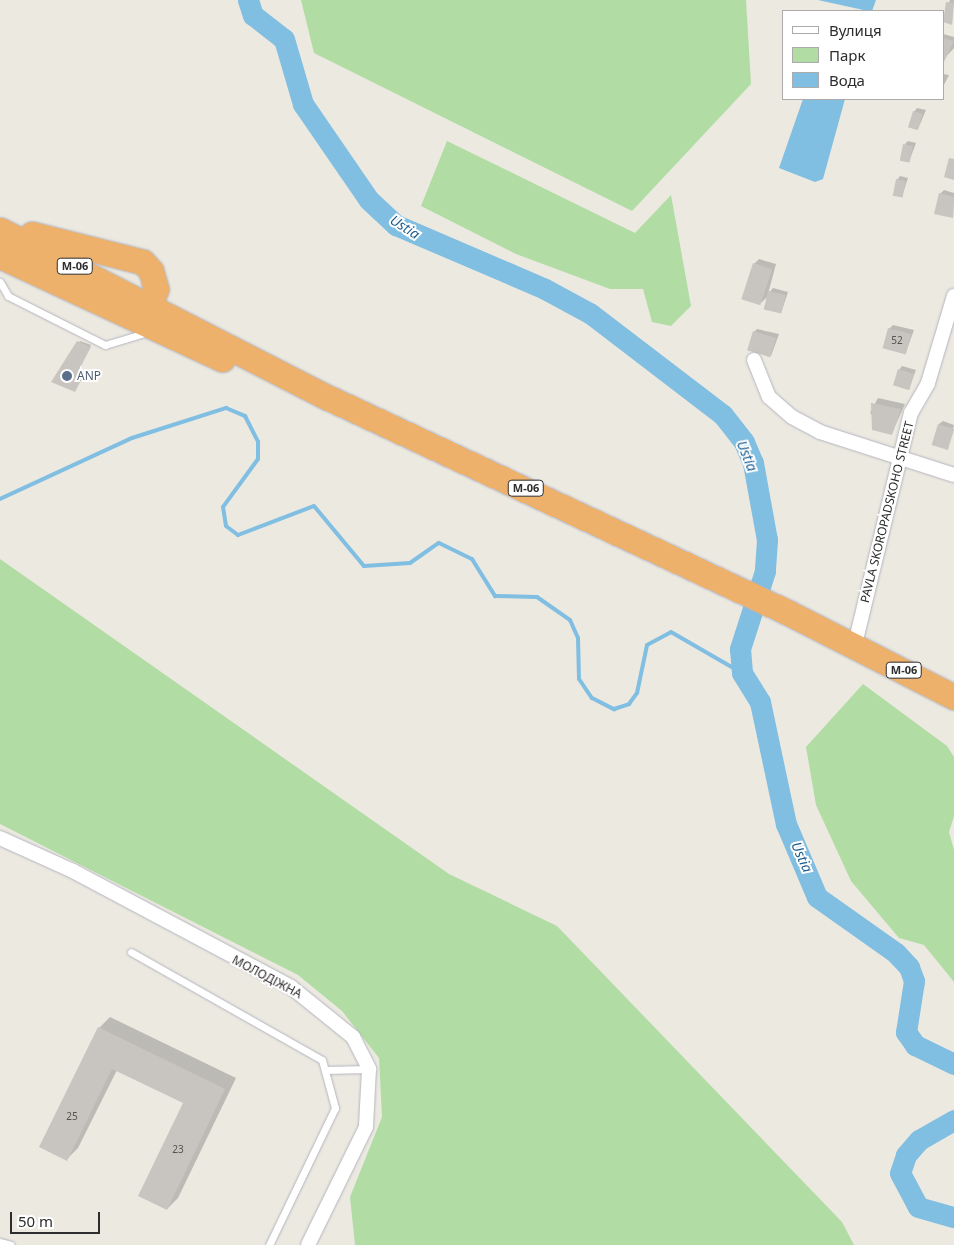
<!DOCTYPE html>
<meta charset="utf-8">
<style>
body{margin:0}
#map{position:relative;width:954px;height:1245px;overflow:hidden;background:#ece9e1;font-family:"Noto Sans",sans-serif}
div>[style]{position:absolute}
.green>*{inset:0;background:#b1dca4}
.water>*{inset:0;background:#80bee2}
.shadow>*{inset:0;background:#0003}
.stream>*{height:4px;margin:-2px;padding:0 2px;transform-origin:2px;border-radius:2px;background:#80bee2}
.river>*{height:21px;margin:-10.5px;padding:0 10.5px;transform-origin:10.5px;border-radius:10.5px;background:#80bee2}
.building>*{inset:0;background:#c8c5c0;transform-origin:0 0}
.roads{filter:drop-shadow(0 0 1px #b4b5bf) drop-shadow(0 0 1px #b4b5bf)}
.lane>*{height:7px;margin:-3.5px;padding:0 3.5px;transform-origin:3.5px;border-radius:3.5px;background:#fff}
.street>*{height:14px;margin:-7px;padding:0 7px;transform-origin:7px;border-radius:7px;background:#fff}
.highway>*{height:25px;margin:-12.5px;padding:0 12.5px;transform-origin:12.5px;border-radius:12.5px;background:#edb16b}
.dots>*{width:14px;height:14px;translate:-50% -50%;box-sizing:border-box;border:2px solid #fff;border-radius:50%}
span{translate:-50% -50%;white-space:nowrap;text-align:center;line-height:1.15;-webkit-text-stroke:4px #fff;paint-order:stroke}
.number-label{font-size:10px;color:#545352}
.number-label span{-webkit-text-stroke-width:0}
.shield-label span{padding:1px 4px;background:#fff;border:1px solid;border-radius:4px;-webkit-text-stroke-width:0}
.shield-label{font-size:11px;color:#2d2d2d;font-weight:700}
.service-label{font-size:12px;color:#4e5e75}
.left{translate:0 -50%;text-align:left}
.street-label{font-size:12px;color:#2d2d2d}
.water-label{font-size:14px;color:#1d5d90;font-style:italic}
.legend{position:absolute;left:782px;top:10px;width:162px;height:90px;box-sizing:border-box;background:#fff;border:1px solid #ababab;margin:0;padding:6px 9px;list-style:none;font-size:15px;color:#2d2d2d}
.legend li{display:flex;align-items:center;gap:10px;height:25px}
.legend b{width:25px;border:1px solid #ababab}
.scale{position:absolute;left:10px;top:1212px;width:90px;height:22px;box-sizing:border-box;border:2px solid #2d2d2d;border-top:0;padding-left:6px;font-size:15px;line-height:18px;white-space:nowrap;color:#2d2d2d;-webkit-text-stroke:4px #fff;paint-order:stroke}
</style>
<div id="map">
<div class="green">
<div style="clip-path:polygon(301px 0,746px 0,751px 84px,632px 211px,314px 53px)"></div>
<div style="clip-path:polygon(447px 141px,635px 233px,671px 195px,691px 306px,671px 326px,652px 322px,643px 289px,610px 289px,516px 254px,421px 206px)"></div>
<div style="clip-path:polygon(0 559px,449px 874px,557px 926px,842px 1222px,854px 1245px,355px 1245px,350px 1197px,382px 1117px,379px 1058px,342px 1011px,298px 975px,0 824px)"></div>
<div style="clip-path:polygon(863px 684px,947px 746px,954px 757px,954px 816px,949px 832px,954px 850px,954px 982px,924px 945px,899px 938px,851px 881px,816px 805px,806px 747px)"></div>
</div>
<div class="water">
<div style="clip-path:polygon(818px 0,876px 0,872px 11px,868px 11px)"></div>
<div style="clip-path:polygon(803px 99px,845px 99px,823px 179px,815px 182px,779px 168px)"></div>
</div>
<div class="shadow">
<div style="clip-path:polygon(950px 0,954px 0,951px 23px,943px 21px)"></div>
<div style="clip-path:polygon(943px 34px,954px 37px,954px 48px,944px 59px)"></div>
<div style="clip-path:polygon(943px 74px,949px 75px,943px 87px)"></div>
<div style="clip-path:polygon(917px 108px,926px 110px,918px 129px,914px 112px)"></div>
<div style="clip-path:polygon(908px 141px,916px 143px,909px 162px,905px 144px)"></div>
<div style="clip-path:polygon(900px 176px,908px 178px,902px 196px,897px 180px)"></div>
<div style="clip-path:polygon(944px 190px,954px 193px,953px 217px,940px 194px)"></div>
<div style="clip-path:polygon(759px 259px,776px 264px,768px 294px,773px 288px,788px 292px,781px 313px,768px 296px,761px 303px,754px 264px)"></div>
<div style="clip-path:polygon(893px 325px,914px 330px,906px 352px,889px 329px)"></div>
<div style="clip-path:polygon(757px 329px,779px 334px,771px 356px,754px 332px)"></div>
<div style="clip-path:polygon(80px 341px,91px 345px,80px 368px,84px 375px,75px 390px,53px 381px)"></div>
<div style="clip-path:polygon(902px 366px,916px 370px,909px 388px,899px 370px)"></div>
<div style="clip-path:polygon(878px 398px,905px 404px,892px 433px,870px 413px)"></div>
<div style="clip-path:polygon(943px 421px,954px 425px,947px 449px,939px 424px)"></div>
<div style="clip-path:polygon(110px 1017px,236px 1078px,178px 1198px,167px 1209px,185px 1103px,117px 1070px,78px 1148px,67px 1159px,99px 1028px)"></div>
</div>
<div class="stream">
<div style="left:0;top:499px;width:145px;rotate:-24.8deg"></div>
<div style="left:132px;top:438px;width:99px;rotate:-17.7deg"></div>
<div style="left:226px;top:408px;width:21px;rotate:23deg"></div>
<div style="left:245px;top:416px;width:29px;rotate:63deg"></div>
<div style="left:258px;top:442px;width:17px;rotate:90deg"></div>
<div style="left:258px;top:459px;width:59px;rotate:126.1deg"></div>
<div style="left:223px;top:507px;width:19px;rotate:81deg"></div>
<div style="left:226px;top:526px;width:15px;rotate:37deg"></div>
<div style="left:238px;top:535px;width:81px;rotate:-20.9deg"></div>
<div style="left:314px;top:506px;width:78px;rotate:50.2deg"></div>
<div style="left:364px;top:566px;width:46px;rotate:-3.7deg"></div>
<div style="left:410px;top:563px;width:35px;rotate:-35deg"></div>
<div style="left:439px;top:543px;width:37px;rotate:26deg"></div>
<div style="left:472px;top:559px;width:44px;rotate:58.1deg"></div>
<div style="left:495px;top:596px;width:42px;rotate:1.4deg"></div>
<div style="left:537px;top:597px;width:40px;rotate:34.9deg"></div>
<div style="left:570px;top:620px;width:20px;rotate:66deg"></div>
<div style="left:578px;top:638px;width:41px;rotate:88.6deg"></div>
<div style="left:579px;top:679px;width:23px;rotate:56deg"></div>
<div style="left:592px;top:698px;width:25px;rotate:27deg"></div>
<div style="left:614px;top:709px;width:16px;rotate:-18deg"></div>
<div style="left:629px;top:704px;width:14px;rotate:-54deg"></div>
<div style="left:637px;top:693px;width:49px;rotate:-78.2deg"></div>
<div style="left:647px;top:645px;width:27px;rotate:-28deg"></div>
<div style="left:671px;top:632px;width:82px;rotate:30deg"></div>
</div>
<div class="river">
<div style="left:248px;top:0;width:16px;rotate:72deg"></div>
<div style="left:253px;top:15px;width:39px;rotate:38deg"></div>
<div style="left:284px;top:39px;width:68px;rotate:73.7deg"></div>
<div style="left:303px;top:104px;width:116px;rotate:55.5deg"></div>
<div style="left:369px;top:200px;width:37px;rotate:43deg"></div>
<div style="left:396px;top:225px;width:162px;rotate:23.2deg"></div>
<div style="left:545px;top:289px;width:52px;rotate:28.5deg"></div>
<div style="left:591px;top:314px;width:166px;rotate:37.4deg"></div>
<div style="left:723px;top:415px;width:34px;rotate:52deg"></div>
<div style="left:744px;top:442px;width:23px;rotate:67deg"></div>
<div style="left:753px;top:463px;width:78px;rotate:79.7deg"></div>
<div style="left:767px;top:540px;width:31px;rotate:94deg"></div>
<div style="left:765px;top:571px;width:82px;rotate:107.8deg"></div>
<div style="left:740px;top:649px;width:24px;rotate:85deg"></div>
<div style="left:742px;top:673px;width:34px;rotate:58deg"></div>
<div style="left:760px;top:702px;width:125px;rotate:78deg"></div>
<div style="left:786px;top:824px;width:79px;rotate:67deg"></div>
<div style="left:817px;top:897px;width:97px;rotate:35.3deg"></div>
<div style="left:896px;top:953px;width:19px;rotate:47deg"></div>
<div style="left:909px;top:967px;width:15px;rotate:70deg"></div>
<div style="left:914px;top:981px;width:52px;rotate:98.9deg"></div>
<div style="left:906px;top:1032px;width:16px;rotate:55deg"></div>
<div style="left:915px;top:1045px;width:43px;rotate:26deg"></div>
<div style="left:954px;top:1120px;width:40px;rotate:150.3deg"></div>
<div style="left:919px;top:1140px;width:20px;rotate:131deg"></div>
<div style="left:906px;top:1155px;width:19px;rotate:108deg"></div>
<div style="left:900px;top:1173px;width:38px;rotate:62deg"></div>
<div style="left:918px;top:1207px;width:37px;rotate:16deg"></div>
</div>
<div class="building">
<div style="clip-path:polygon(946px 2px,954px 3px,952px 25px,943px 22px)"></div>
<div style="clip-path:polygon(943px 38px,954px 41px,943px 64px)"></div>
<div style="left:913px;top:111px;width:10px;height:17px;rotate:17deg"></div>
<div style="left:903px;top:144px;width:10px;height:17px;rotate:11deg"></div>
<div style="clip-path:polygon(949px 158px,954px 159px,954px 180px,944px 177px)"></div>
<div style="left:896px;top:179px;width:10px;height:17px;rotate:11deg"></div>
<div style="clip-path:polygon(939px 193px,954px 197px,953px 218px,934px 214px)"></div>
<div style="left:753px;top:263px;width:20px;height:38px;rotate:18deg"></div>
<div style="left:768px;top:291px;width:18px;height:19px;rotate:13deg"></div>
<div style="left:888px;top:328px;width:24px;height:21px;rotate:15deg"></div>
<div style="left:753px;top:331px;width:24px;height:20px;rotate:17deg"></div>
<div style="clip-path:polygon(77px 341px,91px 347px,78px 371px,81px 380px,75px 392px,51px 382px)"></div>
<div style="left:898px;top:369px;width:17px;height:17px;rotate:17deg"></div>
<div style="clip-path:polygon(871px 403px,901px 409px,892px 435px,872px 430px)"></div>
<div style="left:938px;top:424px;width:17px;height:22px;rotate:17deg"></div>
<div style="clip-path:polygon(98px 1027px,225px 1089px,167px 1210px,138px 1196px,183px 1103px,112px 1069px,67px 1161px,39px 1147px)"></div>
</div>
<div class="roads">
<div class="lane">
<div style="left:0;top:282px;width:16px;rotate:60deg"></div>
<div style="left:8px;top:296px;width:109px;rotate:26.8deg"></div>
<div style="left:105px;top:345px;width:45px;rotate:-16.8deg"></div>
<div style="left:131px;top:952px;width:219px;rotate:29.5deg"></div>
<div style="left:322px;top:1060px;width:50px;rotate:74.8deg"></div>
<div style="left:335px;top:1108px;width:152px;rotate:115.7deg"></div>
<div style="left:325px;top:1070px;width:44px;rotate:-1.3deg"></div>
<div style="left:0;top:1242px;width:11px;rotate:15deg"></div>
</div>
<div class="street">
<div style="left:754px;top:360px;width:40px;rotate:68deg"></div>
<div style="left:769px;top:397px;width:30px;rotate:41deg"></div>
<div style="left:792px;top:417px;width:32px;rotate:28deg"></div>
<div style="left:820px;top:432px;width:141px;rotate:17.8deg"></div>
<div style="left:855px;top:644px;width:238px;rotate:-76.4deg"></div>
<div style="left:911px;top:413px;width:34px;rotate:-60deg"></div>
<div style="left:928px;top:383px;width:91px;rotate:-73.4deg"></div>
<div style="left:0;top:838px;width:80px;rotate:24.3deg"></div>
<div style="left:73px;top:871px;width:247px;rotate:28deg"></div>
<div style="left:291px;top:987px;width:80px;rotate:38.9deg"></div>
<div style="left:353px;top:1037px;width:36px;rotate:63deg"></div>
<div style="left:369px;top:1069px;width:58px;rotate:93deg"></div>
<div style="left:366px;top:1127px;width:131px;rotate:116.2deg"></div>
</div>
<div class="highway">
<div style="left:0;top:230px;width:369px;rotate:27.1deg"></div>
<div style="left:329px;top:398px;width:508px;rotate:25.05deg"></div>
<div style="left:789px;top:613px;width:185px;rotate:27deg"></div>
<div style="left:32px;top:234px;width:114px;rotate:14.2deg"></div>
<div style="left:143px;top:262px;width:12px;rotate:48deg"></div>
<div style="left:151px;top:271px;width:19px;rotate:74deg"></div>
<div style="left:156px;top:289px;width:15px;rotate:110deg"></div>
<div style="left:151px;top:303px;width:19px;rotate:141deg"></div>
<div style="left:0;top:256px;width:245px;rotate:24.9deg"></div>
</div>
</div>
<div class="dots">
<div style="left:67px;top:376px;background:#5c6f8a"></div>
</div>
<div class="number-label">
<span style="left:897px;top:341px">52</span>
<span style="left:72px;top:1117px">25</span>
<span style="left:178px;top:1150px">23</span>
</div>
<div class="shield-label">
<span style="left:75px;top:266px">М-06</span>
<span style="left:526px;top:488px">М-06</span>
<span style="left:904px;top:670px">М-06</span>
</div>
<div class="service-label">
<span class="left" style="left:77px;top:376px">ANP</span>
</div>
<div class="street-label">
<span style="left:887px;top:512px;rotate:-76deg">PAVLA SKOROPADSKOHO STREET</span>
<span style="left:267px;top:977px;rotate:28deg">МОЛОДІЖНА</span>
</div>
<div class="water-label">
<span style="left:405px;top:227px;rotate:32deg">Ustia</span>
<span style="left:747px;top:456px;rotate:68deg">Ustia</span>
<span style="left:802px;top:857px;rotate:66deg">Ustia</span>
</div>
<ul class="legend">
<li><b style="height:6px;background:#fff"></b>Вулиця</li>
<li><b style="height:14px;background:#b1dca4"></b>Парк</li>
<li><b style="height:14px;background:#80bee2"></b>Вода</li>
</ul>
<div class="scale">50 m</div>
</div>
